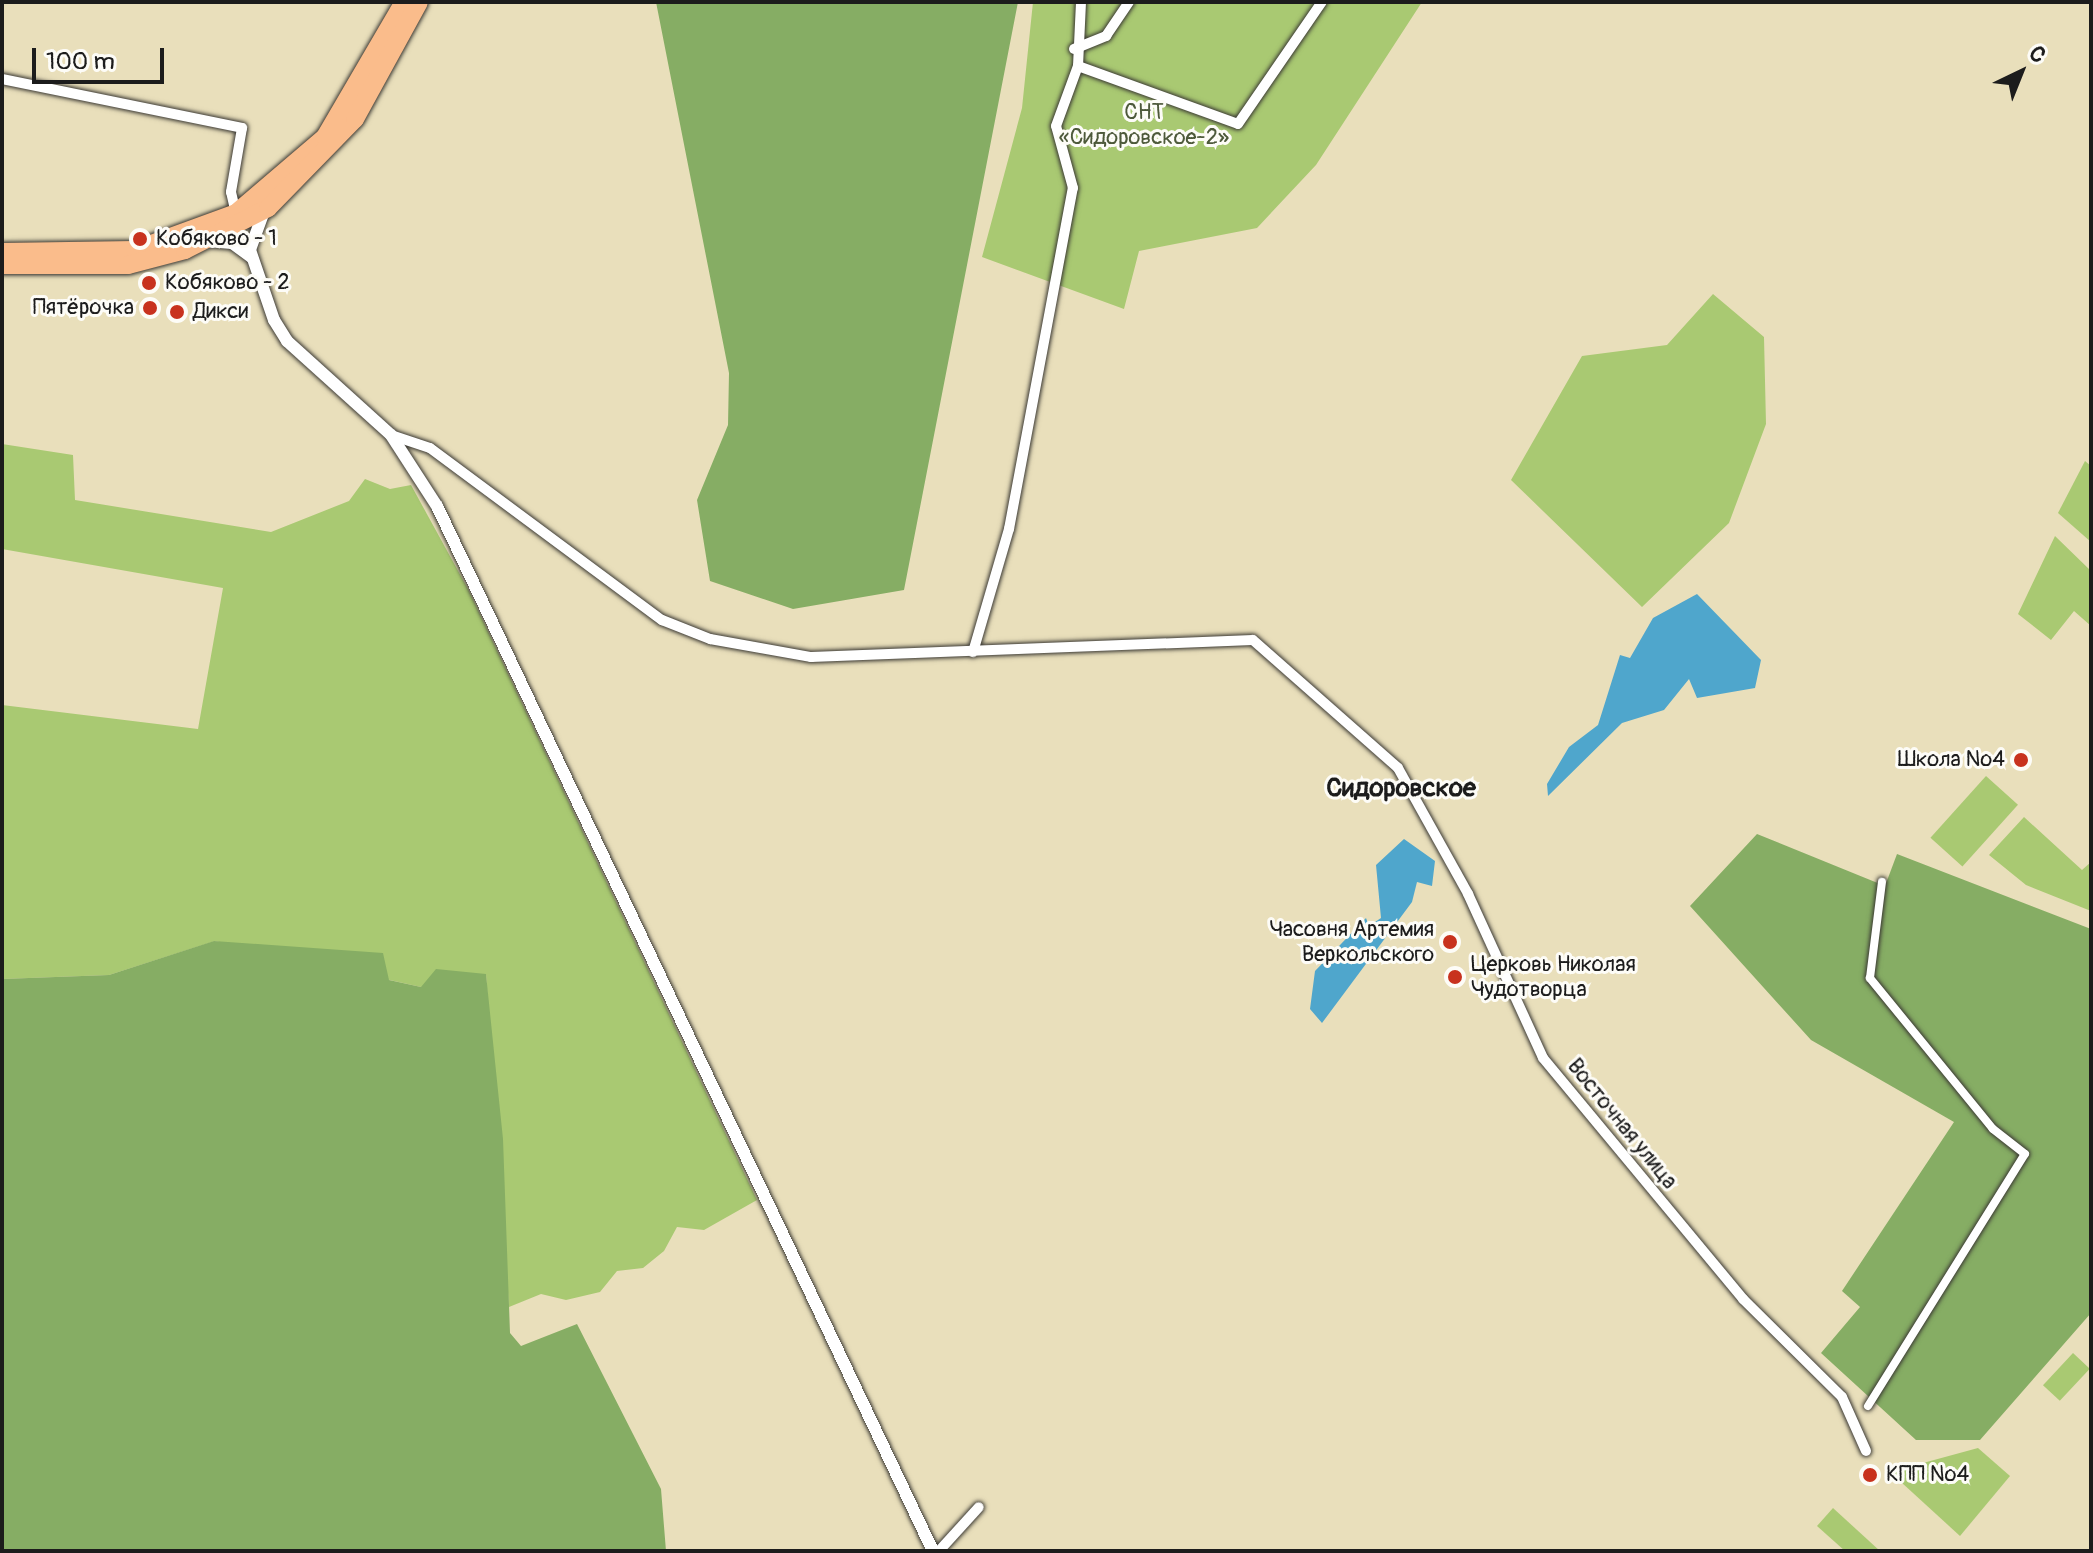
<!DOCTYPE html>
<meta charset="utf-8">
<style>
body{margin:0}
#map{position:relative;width:2093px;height:1553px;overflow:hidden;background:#e9dfbb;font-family:Pangolin,sans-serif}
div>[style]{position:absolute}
.green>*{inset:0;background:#a9c972;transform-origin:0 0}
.forest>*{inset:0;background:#86ad64}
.water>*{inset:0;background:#4fa6cc}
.roads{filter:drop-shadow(0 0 2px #3b3934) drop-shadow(0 0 2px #3b3934)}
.pedestrian>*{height:8px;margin:-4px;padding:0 4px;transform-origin:4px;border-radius:4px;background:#fff}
.minor>*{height:10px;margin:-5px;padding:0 5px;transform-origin:5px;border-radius:5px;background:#fff}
.tertiary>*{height:12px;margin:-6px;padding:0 6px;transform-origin:6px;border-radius:6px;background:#fff}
.trunk>*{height:18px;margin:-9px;padding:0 9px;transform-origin:9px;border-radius:9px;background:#fabc8b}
.dots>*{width:22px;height:22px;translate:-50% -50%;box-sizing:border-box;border:4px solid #fdfcf7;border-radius:50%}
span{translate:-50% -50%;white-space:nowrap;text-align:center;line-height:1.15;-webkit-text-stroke:6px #fdfcf7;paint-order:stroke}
.park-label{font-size:22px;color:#4d593a}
.poi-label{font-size:22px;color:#1c1c1c}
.left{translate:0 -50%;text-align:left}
.right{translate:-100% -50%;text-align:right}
.street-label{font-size:22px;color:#1c1c1c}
.quarter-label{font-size:26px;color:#1c1c1c;font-weight:700}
.frame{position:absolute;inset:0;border:4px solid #1c1c1c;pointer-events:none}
.north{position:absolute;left:1981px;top:32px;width:80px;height:80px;-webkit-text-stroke:6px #fdfcf7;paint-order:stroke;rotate:43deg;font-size:22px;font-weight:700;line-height:32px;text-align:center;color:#1c1c1c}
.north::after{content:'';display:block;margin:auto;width:28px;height:36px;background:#1c1c1c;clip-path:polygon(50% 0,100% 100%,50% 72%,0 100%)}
.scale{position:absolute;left:32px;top:48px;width:132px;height:36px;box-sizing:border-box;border:4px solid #1c1c1c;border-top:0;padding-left:10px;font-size:24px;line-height:28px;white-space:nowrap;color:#1c1c1c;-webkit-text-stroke:6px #fdfcf7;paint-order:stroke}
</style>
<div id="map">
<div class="green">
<div style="clip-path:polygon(1033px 2px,1422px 2px,1316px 165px,1257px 228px,1139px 251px,1124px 309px,982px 257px,1022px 108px)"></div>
<div style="clip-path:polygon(1713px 294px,1764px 337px,1766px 424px,1729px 523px,1642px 607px,1511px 480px,1582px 356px,1667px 345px)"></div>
<div style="clip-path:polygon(2px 444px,73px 455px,75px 500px,271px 532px,349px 501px,365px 479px,390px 489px,411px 485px,468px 589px,757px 1200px,704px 1230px,677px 1227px,664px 1251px,643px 1268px,617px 1271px,600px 1292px,566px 1300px,541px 1294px,509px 1307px,486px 974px,421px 987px,215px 941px,109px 975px,2px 979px,2px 705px,198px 729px,223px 588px,2px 549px)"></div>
<div style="clip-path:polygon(2085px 461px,2091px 466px,2091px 542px,2058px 513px)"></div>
<div style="clip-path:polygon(2055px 536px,2091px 571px,2091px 626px,2074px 611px,2051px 640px,2018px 614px)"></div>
<div style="left:1986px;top:776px;width:43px;height:83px;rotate:42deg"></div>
<div style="clip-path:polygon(2024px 817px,2082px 870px,2091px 862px,2091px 911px,2026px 885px,1989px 855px)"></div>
<div style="left:2073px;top:1353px;width:23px;height:44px;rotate:43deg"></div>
<div style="clip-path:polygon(1978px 1448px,2010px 1476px,1960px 1536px,1890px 1472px)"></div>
<div style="clip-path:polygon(1833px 1508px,1880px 1551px,1845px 1551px,1817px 1526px)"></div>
</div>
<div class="forest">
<div style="clip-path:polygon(656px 2px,1018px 2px,904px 590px,793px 609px,710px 581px,697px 500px,728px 425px,729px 373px)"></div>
<div style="clip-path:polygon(1757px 834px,1885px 886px,1897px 854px,2091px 929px,2091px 1313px,1980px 1440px,1916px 1440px,1821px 1353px,1860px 1307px,1842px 1291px,1954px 1122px,1811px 1040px,1690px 906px)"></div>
<div style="clip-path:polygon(214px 941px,383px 953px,389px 980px,421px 987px,436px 969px,486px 974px,503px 1139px,510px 1333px,521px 1346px,577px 1324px,661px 1489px,666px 1551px,2px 1551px,2px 979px,109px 975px)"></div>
</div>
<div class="water">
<div style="clip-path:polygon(1697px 594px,1761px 660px,1755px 688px,1697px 698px,1689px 679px,1664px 710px,1622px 723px,1548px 796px,1547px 784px,1569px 747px,1598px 725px,1620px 655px,1630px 658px,1653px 618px)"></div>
<div style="clip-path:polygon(1404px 839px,1435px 861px,1432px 886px,1417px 882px,1412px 902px,1322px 1023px,1310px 1009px,1315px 971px,1366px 918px,1369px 926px,1381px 918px,1376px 865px)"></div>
</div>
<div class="roads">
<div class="pedestrian">
<div style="left:1868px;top:1406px;width:297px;rotate:-58.1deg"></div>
<div style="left:2025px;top:1154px;width:41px;rotate:-142deg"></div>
<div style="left:1993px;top:1129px;width:195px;rotate:-129.2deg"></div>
<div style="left:1870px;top:978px;width:97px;rotate:-82.9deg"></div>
</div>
<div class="minor">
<div style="left:1074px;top:49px;width:35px;rotate:-22deg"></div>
<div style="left:1106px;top:36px;width:41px;rotate:-55.9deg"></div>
<div style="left:1078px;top:66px;width:170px;rotate:19.9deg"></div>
<div style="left:1238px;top:124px;width:148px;rotate:-55.5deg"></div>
<div style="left:2px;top:79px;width:245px;rotate:11.5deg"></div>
<div style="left:242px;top:128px;width:65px;rotate:99.8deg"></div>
<div style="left:231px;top:192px;width:22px;rotate:77deg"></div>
<div style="left:391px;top:435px;width:41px;rotate:18.4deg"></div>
<div style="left:430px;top:448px;width:289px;rotate:36.6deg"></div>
<div style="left:662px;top:620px;width:52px;rotate:21.6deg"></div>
<div style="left:710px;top:639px;width:103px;rotate:10.1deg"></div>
<div style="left:811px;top:657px;width:442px;rotate:-2.2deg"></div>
<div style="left:1253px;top:640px;width:193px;rotate:41.4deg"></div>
<div style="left:1398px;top:768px;width:144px;rotate:60.9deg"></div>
<div style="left:1468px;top:894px;width:180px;rotate:65.4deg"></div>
<div style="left:1543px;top:1058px;width:313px;rotate:50.3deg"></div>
<div style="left:1743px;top:1299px;width:139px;rotate:44.7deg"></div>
<div style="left:1842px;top:1397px;width:59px;rotate:66deg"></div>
<div style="left:973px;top:652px;width:128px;rotate:-73.7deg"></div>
<div style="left:1009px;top:529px;width:347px;rotate:-79.4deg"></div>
<div style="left:1073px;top:188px;width:64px;rotate:-105.3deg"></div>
<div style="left:1056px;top:126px;width:64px;rotate:-69.9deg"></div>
<div style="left:1078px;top:66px;width:64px;rotate:-87.3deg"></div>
<div style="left:939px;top:1551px;width:59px;rotate:-47.7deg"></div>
</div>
<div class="tertiary">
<div style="left:263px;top:214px;width:38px;rotate:110deg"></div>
<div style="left:250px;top:250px;width:74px;rotate:71.1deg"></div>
<div style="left:274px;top:320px;width:25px;rotate:58deg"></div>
<div style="left:287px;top:341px;width:140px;rotate:42.1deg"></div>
<div style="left:391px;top:435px;width:85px;rotate:57.1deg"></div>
<div style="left:437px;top:506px;width:1157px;rotate:64.61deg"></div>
<div style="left:208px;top:241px;width:24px;rotate:5deg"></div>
<div style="left:232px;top:243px;width:24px;rotate:36deg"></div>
</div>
<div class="trunk">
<div style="left:2px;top:252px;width:133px;rotate:-0.9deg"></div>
<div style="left:135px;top:250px;width:108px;rotate:-20.1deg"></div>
<div style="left:236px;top:213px;width:117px;rotate:-40.5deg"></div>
<div style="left:325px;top:137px;width:156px;rotate:-59.7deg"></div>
<div style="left:2px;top:265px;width:126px"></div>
<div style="left:128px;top:265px;width:59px;rotate:-14.7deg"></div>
<div style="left:185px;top:250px;width:93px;rotate:-26.8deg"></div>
<div style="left:268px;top:208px;width:124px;rotate:-45.7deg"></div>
<div style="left:355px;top:119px;width:133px;rotate:-61.3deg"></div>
</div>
</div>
<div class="dots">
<div style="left:140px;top:239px;background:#c8321e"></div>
<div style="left:149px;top:283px;background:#c8321e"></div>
<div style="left:150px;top:308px;background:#c8321e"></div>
<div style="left:177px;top:312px;background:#c8321e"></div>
<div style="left:2021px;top:760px;background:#c8321e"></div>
<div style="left:1450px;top:942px;background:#c8321e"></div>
<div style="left:1455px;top:977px;background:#c8321e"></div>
<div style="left:1870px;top:1475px;background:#c8321e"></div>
</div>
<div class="park-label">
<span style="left:1144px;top:125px">СНТ<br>«Сидоровское-2»</span>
</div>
<div class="poi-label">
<span class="left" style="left:156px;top:239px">Кобяково - 1</span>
<span class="left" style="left:165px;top:283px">Кобяково - 2</span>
<span class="right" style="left:134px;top:308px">Пятёрочка</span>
<span class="left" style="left:193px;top:312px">Дикси</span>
<span class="right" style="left:2005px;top:760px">Школа №4</span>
<span class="right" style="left:1434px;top:942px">Часовня Артемия<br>Веркольского</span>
<span class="left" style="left:1471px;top:977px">Церковь Николая<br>Чудотворца</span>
<span class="left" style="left:1886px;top:1475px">КПП №4</span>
</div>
<div class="street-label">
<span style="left:1622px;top:1124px;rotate:51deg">Восточная улица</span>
</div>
<div class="quarter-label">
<span style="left:1401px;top:789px">Сидоровское</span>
</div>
<div class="frame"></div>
<div class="north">С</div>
<div class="scale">100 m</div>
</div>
